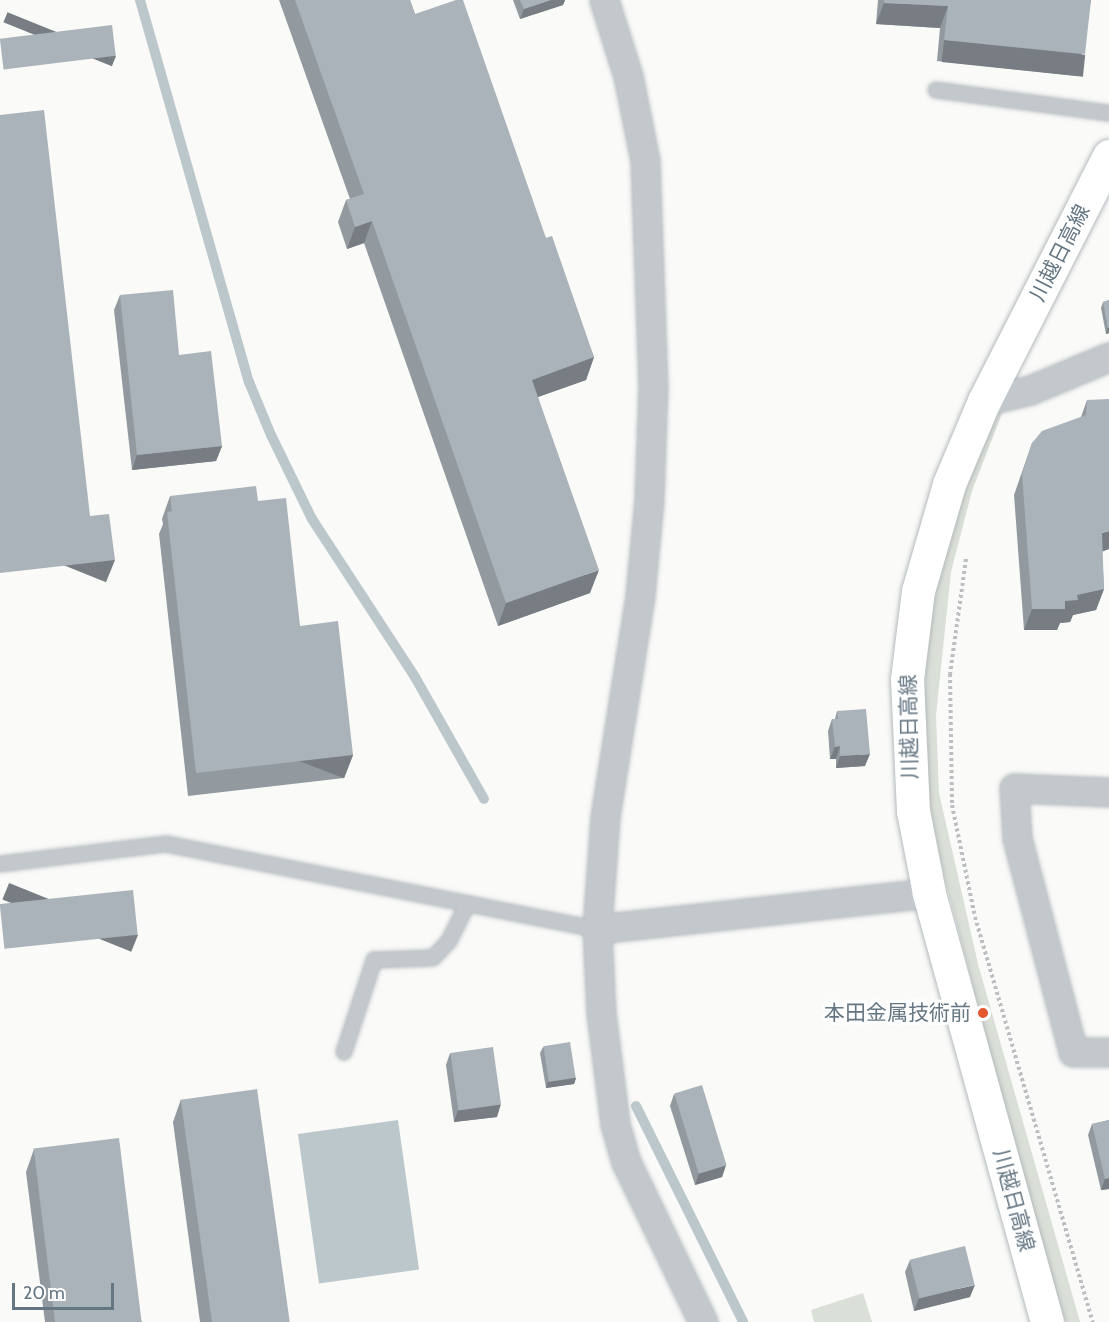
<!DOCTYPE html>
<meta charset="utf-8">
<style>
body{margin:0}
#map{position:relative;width:1109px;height:1322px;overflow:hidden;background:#fafaf8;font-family:Cabin,"Noto Sans JP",sans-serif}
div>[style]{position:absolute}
.green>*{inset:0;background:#dadfd7}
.water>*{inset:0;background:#bbc7cb;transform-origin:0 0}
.stream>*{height:10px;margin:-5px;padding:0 5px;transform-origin:5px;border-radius:5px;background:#bbc7cb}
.path>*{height:4px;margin-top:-2px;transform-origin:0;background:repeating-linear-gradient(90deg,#bbbfc2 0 3px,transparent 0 6px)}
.roads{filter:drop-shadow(0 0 2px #b5babe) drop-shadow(0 0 2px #b5babe)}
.lane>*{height:14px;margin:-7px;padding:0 7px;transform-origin:7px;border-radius:7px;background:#c3c8cc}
.street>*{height:27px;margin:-13.5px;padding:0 13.5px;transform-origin:13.5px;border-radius:13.5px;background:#c3c8cc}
.primary>*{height:33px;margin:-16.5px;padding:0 16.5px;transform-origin:16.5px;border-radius:16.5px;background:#fff}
.wall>*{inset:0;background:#929a9f}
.shaded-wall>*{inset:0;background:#777d82;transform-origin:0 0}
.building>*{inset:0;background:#aab3b9;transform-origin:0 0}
.dots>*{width:16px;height:16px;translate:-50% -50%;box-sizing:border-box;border:3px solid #fff;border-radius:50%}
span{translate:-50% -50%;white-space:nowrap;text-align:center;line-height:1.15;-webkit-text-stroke:6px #fff;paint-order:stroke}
.street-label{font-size:21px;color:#657683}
.poi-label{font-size:21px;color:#657683}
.right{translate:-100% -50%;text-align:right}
.scale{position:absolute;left:12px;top:1283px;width:102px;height:27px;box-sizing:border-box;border:3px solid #657683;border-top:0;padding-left:8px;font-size:18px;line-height:21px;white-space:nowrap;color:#657683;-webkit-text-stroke:4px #fff;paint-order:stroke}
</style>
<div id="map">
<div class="green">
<div style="clip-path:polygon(1004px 408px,972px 491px,951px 572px,936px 715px,939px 793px,978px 964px,1080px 1322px,1065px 1322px,1028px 1194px,944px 876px,929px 803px,924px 752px,926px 647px,934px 597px,945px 550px,981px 446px,993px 416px)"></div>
<div style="clip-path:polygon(863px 1293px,872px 1322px,814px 1322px,811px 1310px)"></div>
</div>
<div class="water">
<div style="left:398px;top:1120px;width:151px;height:101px;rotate:82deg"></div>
</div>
<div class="stream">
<div style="left:140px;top:0;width:397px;rotate:74.1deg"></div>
<div style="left:249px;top:382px;width:57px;rotate:67.5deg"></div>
<div style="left:271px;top:435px;width:93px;rotate:64deg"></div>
<div style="left:312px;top:519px;width:189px;rotate:56.9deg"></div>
<div style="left:415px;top:677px;width:140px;rotate:60.5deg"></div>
<div style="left:636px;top:1106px;width:241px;rotate:63.6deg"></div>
</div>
<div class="path">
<div style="left:966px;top:559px;width:116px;rotate:97.9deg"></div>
<div style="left:950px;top:674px;width:131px;rotate:89.1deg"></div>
<div style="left:952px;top:805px;width:114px;rotate:78.4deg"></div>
<div style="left:975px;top:917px;width:422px;rotate:73.8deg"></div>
</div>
<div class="roads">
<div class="lane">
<div style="left:936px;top:90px;width:175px;rotate:7.6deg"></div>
<div style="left:0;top:864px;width:167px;rotate:-6.9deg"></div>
<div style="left:166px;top:844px;width:439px;rotate:11.2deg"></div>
<div style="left:344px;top:1052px;width:97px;rotate:-71.9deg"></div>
<div style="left:374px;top:960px;width:59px;rotate:-1.9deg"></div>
<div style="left:433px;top:958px;width:23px;rotate:-47deg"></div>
<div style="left:449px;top:941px;width:42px;rotate:-63.4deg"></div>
</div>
<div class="street">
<div style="left:604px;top:0;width:80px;rotate:72.5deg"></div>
<div style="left:628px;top:76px;width:86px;rotate:78.6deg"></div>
<div style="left:645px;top:160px;width:224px;rotate:88deg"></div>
<div style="left:653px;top:384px;width:116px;rotate:92deg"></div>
<div style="left:649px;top:500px;width:96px;rotate:95.4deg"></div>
<div style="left:640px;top:596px;width:224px;rotate:99deg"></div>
<div style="left:605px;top:817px;width:112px;rotate:94.1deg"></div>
<div style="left:597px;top:929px;width:84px;rotate:87.3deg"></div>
<div style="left:601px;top:1013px;width:112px;rotate:82.8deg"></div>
<div style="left:615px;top:1124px;width:40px;rotate:74deg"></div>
<div style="left:626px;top:1162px;width:178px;rotate:64.3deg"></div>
<div style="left:984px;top:401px;width:47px;rotate:-13.4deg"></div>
<div style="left:1030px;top:390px;width:86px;rotate:-22.7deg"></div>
<div style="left:1109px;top:792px;width:95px;rotate:-177.6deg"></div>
<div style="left:1014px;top:788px;width:50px;rotate:86.6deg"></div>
<div style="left:1017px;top:838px;width:221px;rotate:75.3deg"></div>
<div style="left:1073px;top:1052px;width:36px"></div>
<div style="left:597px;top:929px;width:334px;rotate:-6.2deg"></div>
</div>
<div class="primary">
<div style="left:1047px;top:1322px;width:445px;rotate:-105.4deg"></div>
<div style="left:929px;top:893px;width:84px;rotate:-101deg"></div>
<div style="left:913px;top:811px;width:132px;rotate:-92.6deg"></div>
<div style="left:907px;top:679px;width:89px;rotate:-82.9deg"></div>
<div style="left:918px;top:591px;width:111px;rotate:-73.8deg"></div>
<div style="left:949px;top:484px;width:90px;rotate:-67.1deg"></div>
<div style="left:984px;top:401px;width:275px;rotate:-63deg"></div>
</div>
</div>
<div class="wall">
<div style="clip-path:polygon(279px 0,410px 0,415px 14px,546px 238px,594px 357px,586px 380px,538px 397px,590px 593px,498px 626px,364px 243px,347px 249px,338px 222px,346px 200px,350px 199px)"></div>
<div style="clip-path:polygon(513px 0,565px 0,563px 5px,520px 19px)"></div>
<div style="clip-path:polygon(878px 0,1091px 0,1078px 76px,937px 61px,940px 28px,876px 24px)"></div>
<div style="clip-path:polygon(120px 295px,179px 355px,222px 446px,216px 461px,132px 470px,114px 310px)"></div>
<div style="clip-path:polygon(1109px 300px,1109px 333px,1106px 334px,1101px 308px,1103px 302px)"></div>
<div style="clip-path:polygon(1087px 400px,1102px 551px,1104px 589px,1096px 610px,1073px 615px,1070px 622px,1060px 623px,1057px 630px,1024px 630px,1014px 495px,1032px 443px,1081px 417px)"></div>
<div style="clip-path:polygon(170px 496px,300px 626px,353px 755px,344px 778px,188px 796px,159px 534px,163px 524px,162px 519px)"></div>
<div style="clip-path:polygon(837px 711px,865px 766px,836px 768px,836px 759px,830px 759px,828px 731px,832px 719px,835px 719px)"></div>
<div style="clip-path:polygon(543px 1047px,576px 1078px,574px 1084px,546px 1088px,540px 1053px)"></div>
<div style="clip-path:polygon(450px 1053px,497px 1117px,454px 1122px,446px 1065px)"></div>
<div style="clip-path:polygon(674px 1094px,726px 1165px,722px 1177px,695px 1185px,670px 1106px)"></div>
<div style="clip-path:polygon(181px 1099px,289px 1322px,200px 1322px,173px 1122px)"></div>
<div style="clip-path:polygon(1109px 1120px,1109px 1189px,1101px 1190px,1088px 1135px,1092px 1124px)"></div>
<div style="clip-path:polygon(34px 1149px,142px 1322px,45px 1322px,26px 1172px)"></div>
<div style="clip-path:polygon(910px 1260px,970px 1297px,914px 1311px,905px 1272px)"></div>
</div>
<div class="shaded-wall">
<div style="clip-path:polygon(551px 0,565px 0,563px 5px,520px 19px,524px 9px)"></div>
<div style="clip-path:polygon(884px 3px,948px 6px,940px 28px,876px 24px)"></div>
<div style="left:944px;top:40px;width:142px;height:22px;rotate:6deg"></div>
<div style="left:116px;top:56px;width:11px;height:117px;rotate:112deg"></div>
<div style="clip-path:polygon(372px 221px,364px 243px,347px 249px,355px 227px)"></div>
<div style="clip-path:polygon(1108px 328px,1109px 328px,1109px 333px,1106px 334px)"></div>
<div style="clip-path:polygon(594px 357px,586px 380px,524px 402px,532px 380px)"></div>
<div style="clip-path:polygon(222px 446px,216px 461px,132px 470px,137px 455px)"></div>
<div style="clip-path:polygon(1109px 531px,1109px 549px,1094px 555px,1102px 533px)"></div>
<div style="left:115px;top:560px;width:24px;height:116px;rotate:112deg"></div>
<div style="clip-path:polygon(599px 570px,590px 593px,498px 626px,506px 603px)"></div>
<div style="clip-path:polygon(1104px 589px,1096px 610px,1073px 615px,1070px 622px,1060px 623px,1057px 630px,1024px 630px,1032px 609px,1065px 601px,1077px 595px)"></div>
<div style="clip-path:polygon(840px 746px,836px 759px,830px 759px,835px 747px)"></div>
<div style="clip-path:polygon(870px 754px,865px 766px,836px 768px,840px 756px)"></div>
<div style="left:353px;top:755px;width:25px;height:158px;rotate:111deg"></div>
<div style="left:138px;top:935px;width:18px;height:139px;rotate:112deg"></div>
<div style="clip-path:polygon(576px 1078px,574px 1084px,546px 1088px,548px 1082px)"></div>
<div style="clip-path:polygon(501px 1104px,497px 1117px,454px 1122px,458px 1110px)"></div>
<div style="clip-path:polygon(726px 1165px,722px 1177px,695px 1185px,699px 1173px)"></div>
<div style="clip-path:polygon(1109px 1178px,1109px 1189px,1101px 1190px,1105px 1179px)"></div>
<div style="clip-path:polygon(975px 1285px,970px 1297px,914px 1311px,919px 1298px)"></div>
</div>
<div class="building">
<div style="clip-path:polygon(295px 0,410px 0,415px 14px,456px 0,463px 0,546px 238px,552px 236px,594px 357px,532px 380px,599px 570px,506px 603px,372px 221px,355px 227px,346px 200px,364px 194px)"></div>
<div style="clip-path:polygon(520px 0,551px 0,524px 9px)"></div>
<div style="clip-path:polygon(884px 0,1091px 0,1085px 54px,944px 40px,948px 6px,884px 3px)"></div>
<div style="left:112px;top:25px;width:31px;height:113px;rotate:83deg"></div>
<div style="clip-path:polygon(44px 110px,90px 516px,109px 514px,115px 560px,0 573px,0 115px)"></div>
<div style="clip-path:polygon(173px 290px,179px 355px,211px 351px,222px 446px,137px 455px,120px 295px)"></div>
<div style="clip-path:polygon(1109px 300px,1109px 328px,1108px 328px,1103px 302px)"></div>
<div style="clip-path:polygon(1109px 399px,1109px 531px,1102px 533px,1104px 589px,1077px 595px,1078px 600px,1065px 601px,1065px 609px,1032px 609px,1022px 474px,1032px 443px,1042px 431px,1086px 415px,1087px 400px)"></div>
<div style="clip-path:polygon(256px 486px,258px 501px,286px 498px,300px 626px,338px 621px,353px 755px,196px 773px,167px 512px,172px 511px,170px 496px)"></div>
<div style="clip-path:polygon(866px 709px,870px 754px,840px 756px,840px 746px,835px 747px,832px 719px,838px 719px,837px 711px)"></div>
<div style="left:133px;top:890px;width:45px;height:134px;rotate:84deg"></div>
<div style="left:570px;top:1042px;width:36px;height:27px;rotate:81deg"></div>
<div style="left:493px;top:1047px;width:58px;height:43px;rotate:82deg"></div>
<div style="left:702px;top:1085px;width:84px;height:29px;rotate:73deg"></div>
<div style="left:257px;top:1089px;width:235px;height:77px;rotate:82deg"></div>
<div style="clip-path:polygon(1109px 1120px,1109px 1178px,1105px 1179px,1092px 1124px)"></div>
<div style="left:119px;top:1138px;width:185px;height:86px;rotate:83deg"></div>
<div style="left:965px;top:1246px;width:40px;height:57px;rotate:76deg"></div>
</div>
<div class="dots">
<div style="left:983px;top:1013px;background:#e4572e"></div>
</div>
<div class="street-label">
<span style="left:1060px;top:253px;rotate:-63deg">川越日高線</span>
<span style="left:909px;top:727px;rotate:-91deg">川越日高線</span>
<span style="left:1014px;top:1200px;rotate:75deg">川越日高線</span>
</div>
<div class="poi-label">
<span class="right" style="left:971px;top:1013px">本田金属技術前</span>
</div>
<div class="scale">20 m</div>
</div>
